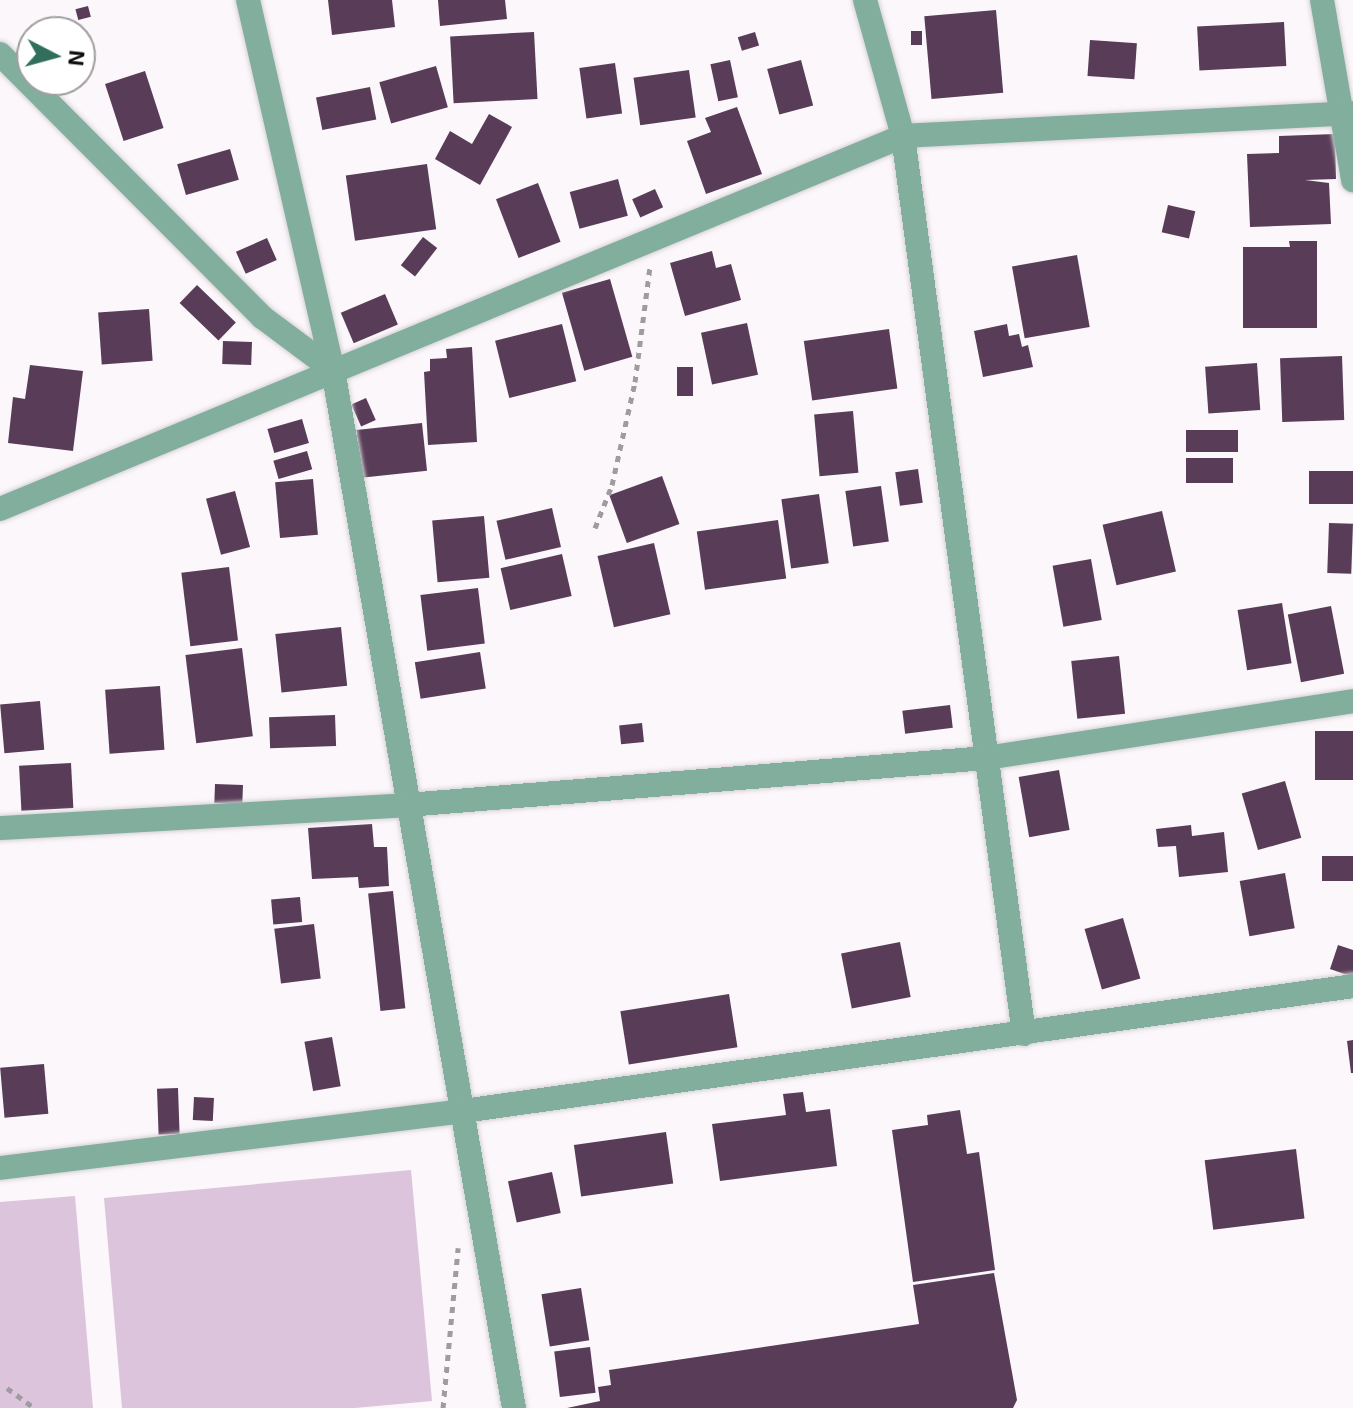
<!DOCTYPE html>
<style>
body{margin:0}
#map{position:relative;width:1353px;height:1408px;overflow:hidden;background:#fcf7fb;font-family:"Exo 2",sans-serif}
div>[style]{position:absolute}
.green>*{inset:0;background:#dcc5dc}
.building>*{inset:0;background:#583c58;transform-origin:0 0}
.path>*{height:5px;margin-top:-2.5px;transform-origin:0;background:repeating-linear-gradient(90deg,#9f9b9e 0 6px,transparent 0 12px)}
.roads{filter:drop-shadow(0 0 2px #d6d2d5) drop-shadow(0 0 2px #d6d2d5)}
.minor>*{height:24px;margin:-12px;padding:0 12px;transform-origin:12px;border-radius:12px;background:#82ae9e}
span{translate:-50% -50%;white-space:nowrap;text-align:center;line-height:1.15;-webkit-text-stroke:8px #fff;paint-order:stroke}
.north{position:absolute;left:16px;top:16px;width:80px;height:80px;box-sizing:border-box;background:#fff;border:2px solid #9f9e9f;border-radius:50%;rotate:96deg;font-size:22px;font-weight:700;line-height:32px;text-align:center;color:#0e0d0e}
.north::after{content:'';display:block;margin:auto;width:28px;height:36px;background:#316f5c;clip-path:polygon(50% 0,100% 100%,50% 72%,0 100%)}
</style>
<div id="map">
<div class="green">
<div style="clip-path:polygon(411px 1170px,432px 1401px,355px 1408px,122px 1408px,104px 1198px)"></div>
<div style="clip-path:polygon(75px 1196px,93px 1408px,0 1408px,0 1202px)"></div>
</div>
<div class="building">
<div style="clip-path:polygon(328px 0,392px 0,395px 27px,332px 35px)"></div>
<div style="clip-path:polygon(438px 0,505px 0,507px 19px,440px 26px)"></div>
<div style="left:88px;top:6px;width:11px;height:13px;rotate:75deg"></div>
<div style="left:996px;top:10px;width:83px;height:72px;rotate:85deg"></div>
<div style="left:1284px;top:22px;width:44px;height:87px;rotate:87deg"></div>
<div style="left:911px;top:31px;width:11px;height:14px"></div>
<div style="left:534px;top:32px;width:67px;height:84px;rotate:87deg"></div>
<div style="left:755px;top:32px;width:14px;height:18px;rotate:73deg"></div>
<div style="left:1090px;top:40px;width:47px;height:36px;rotate:4deg"></div>
<div style="left:730px;top:60px;width:38px;height:20px;rotate:78deg"></div>
<div style="left:801px;top:60px;width:47px;height:35px;rotate:75deg"></div>
<div style="left:615px;top:63px;width:51px;height:36px;rotate:82deg"></div>
<div style="left:436px;top:66px;width:43px;height:59px;rotate:74deg"></div>
<div style="left:689px;top:70px;width:48px;height:56px;rotate:82deg"></div>
<div style="left:145px;top:71px;width:60px;height:42px;rotate:72deg"></div>
<div style="left:370px;top:87px;width:33px;height:55px;rotate:79deg"></div>
<div style="clip-path:polygon(737px 107px,762px 174px,706px 194px,687px 141px,711px 132px,705px 118px)"></div>
<div style="clip-path:polygon(489px 114px,512px 127px,480px 185px,435px 159px,450px 131px,472px 144px)"></div>
<div style="clip-path:polygon(1335px 134px,1336px 179px,1305px 180px,1329px 183px,1331px 224px,1250px 227px,1247px 154px,1279px 153px,1279px 136px)"></div>
<div style="left:230px;top:149px;width:32px;height:55px;rotate:74deg"></div>
<div style="left:427px;top:164px;width:66px;height:82px;rotate:82deg"></div>
<div style="left:618px;top:179px;width:38px;height:50px;rotate:75deg"></div>
<div style="left:538px;top:183px;width:63px;height:45px;rotate:69deg"></div>
<div style="left:655px;top:189px;width:20px;height:25px;rotate:66deg"></div>
<div style="left:1168px;top:205px;width:28px;height:28px;rotate:13deg"></div>
<div style="left:423px;top:237px;width:18px;height:36px;rotate:38deg"></div>
<div style="left:267px;top:238px;width:24px;height:34px;rotate:66deg"></div>
<div style="clip-path:polygon(1289px 241px,1317px 241px,1317px 328px,1243px 328px,1243px 247px,1290px 247px)"></div>
<div style="clip-path:polygon(712px 251px,716px 268px,731px 264px,741px 300px,685px 316px,670px 263px)"></div>
<div style="left:1077px;top:255px;width:73px;height:66px;rotate:80deg"></div>
<div style="left:610px;top:279px;width:81px;height:50px;rotate:74deg"></div>
<div style="left:197px;top:285px;width:54px;height:25px;rotate:44deg"></div>
<div style="left:385px;top:294px;width:33px;height:48px;rotate:67deg"></div>
<div style="left:149px;top:309px;width:52px;height:51px;rotate:86deg"></div>
<div style="left:747px;top:323px;width:53px;height:47px;rotate:78deg"></div>
<div style="left:562px;top:324px;width:59px;height:69px;rotate:76deg"></div>
<div style="clip-path:polygon(1007px 324px,1009px 336px,1019px 334px,1022px 347px,1028px 345px,1033px 367px,983px 377px,974px 331px)"></div>
<div style="left:889px;top:329px;width:60px;height:86px;rotate:82deg"></div>
<div style="left:223px;top:341px;width:29px;height:23px;rotate:2deg"></div>
<div style="clip-path:polygon(472px 347px,477px 442px,428px 445px,424px 372px,430px 371px,430px 359px,447px 358px,446px 349px)"></div>
<div style="left:1342px;top:356px;width:64px;height:62px;rotate:88deg"></div>
<div style="left:1257px;top:363px;width:47px;height:52px;rotate:86deg"></div>
<div style="clip-path:polygon(30px 365px,83px 371px,73px 451px,8px 443px,13px 397px,25px 399px)"></div>
<div style="left:677px;top:367px;width:16px;height:29px"></div>
<div style="left:366px;top:398px;width:24px;height:16px;rotate:66deg"></div>
<div style="left:853px;top:411px;width:62px;height:39px;rotate:85deg"></div>
<div style="left:302px;top:419px;width:25px;height:36px;rotate:74deg"></div>
<div style="left:422px;top:423px;width:48px;height:66px;rotate:84deg"></div>
<div style="left:1186px;top:430px;width:52px;height:22px"></div>
<div style="left:307px;top:451px;width:19px;height:35px;rotate:74deg"></div>
<div style="left:1233px;top:458px;width:25px;height:47px;rotate:90deg"></div>
<div style="left:918px;top:469px;width:34px;height:23px;rotate:82deg"></div>
<div style="left:1309px;top:471px;width:44px;height:33px"></div>
<div style="left:662px;top:476px;width:51px;height:56px;rotate:70deg"></div>
<div style="left:313px;top:479px;width:56px;height:38px;rotate:85deg"></div>
<div style="left:881px;top:486px;width:56px;height:36px;rotate:82deg"></div>
<div style="left:235px;top:491px;width:58px;height:30px;rotate:75deg"></div>
<div style="left:819px;top:494px;width:70px;height:38px;rotate:82deg"></div>
<div style="left:552px;top:508px;width:40px;height:57px;rotate:77deg"></div>
<div style="left:1162px;top:511px;width:62px;height:61px;rotate:77deg"></div>
<div style="left:484px;top:516px;width:62px;height:52px;rotate:85deg"></div>
<div style="left:778px;top:520px;width:59px;height:82px;rotate:82deg"></div>
<div style="left:1329px;top:523px;width:24px;height:50px;rotate:2deg"></div>
<div style="left:654px;top:543px;width:73px;height:58px;rotate:77deg"></div>
<div style="left:562px;top:554px;width:43px;height:63px;rotate:77deg"></div>
<div style="left:1091px;top:559px;width:62px;height:39px;rotate:80deg"></div>
<div style="left:229px;top:567px;width:74px;height:48px;rotate:83deg"></div>
<div style="left:478px;top:588px;width:56px;height:58px;rotate:83deg"></div>
<div style="left:1282px;top:603px;width:61px;height:45px;rotate:81deg"></div>
<div style="left:1331px;top:606px;width:69px;height:44px;rotate:79deg"></div>
<div style="left:341px;top:627px;width:59px;height:66px;rotate:84deg"></div>
<div style="left:242px;top:648px;width:89px;height:57px;rotate:83deg"></div>
<div style="left:480px;top:652px;width:37px;height:66px;rotate:81deg"></div>
<div style="left:1119px;top:656px;width:58px;height:48px;rotate:84deg"></div>
<div style="left:160px;top:686px;width:64px;height:55px;rotate:86deg"></div>
<div style="left:40px;top:701px;width:49px;height:40px;rotate:85deg"></div>
<div style="left:950px;top:705px;width:23px;height:48px;rotate:83deg"></div>
<div style="left:335px;top:715px;width:31px;height:66px;rotate:88deg"></div>
<div style="left:642px;top:723px;width:19px;height:23px;rotate:84deg"></div>
<div style="left:1353px;top:731px;width:49px;height:38px;rotate:90deg"></div>
<div style="left:71px;top:763px;width:45px;height:52px;rotate:87deg"></div>
<div style="left:1059px;top:770px;width:61px;height:41px;rotate:80deg"></div>
<div style="left:1285px;top:781px;width:59px;height:45px;rotate:74deg"></div>
<div style="left:215px;top:784px;width:28px;height:19px;rotate:2deg"></div>
<div style="clip-path:polygon(372px 824px,374px 847px,387px 847px,389px 886px,359px 888px,358px 877px,312px 879px,308px 828px)"></div>
<div style="clip-path:polygon(1191px 825px,1192px 836px,1224px 832px,1228px 872px,1179px 877px,1176px 846px,1158px 847px,1156px 829px)"></div>
<div style="left:1353px;top:856px;width:25px;height:31px;rotate:90deg"></div>
<div style="left:1285px;top:873px;width:56px;height:46px;rotate:80deg"></div>
<div style="left:393px;top:891px;width:118px;height:25px;rotate:84deg"></div>
<div style="left:300px;top:897px;width:25px;height:29px;rotate:85deg"></div>
<div style="left:1123px;top:918px;width:63px;height:40px;rotate:74deg"></div>
<div style="left:314px;top:924px;width:55px;height:40px;rotate:83deg"></div>
<div style="left:900px;top:942px;width:56px;height:60px;rotate:79deg"></div>
<div style="clip-path:polygon(1338px 945px,1353px 950px,1353px 977px,1330px 969px)"></div>
<div style="left:729px;top:994px;width:54px;height:110px;rotate:81deg"></div>
<div style="left:332px;top:1037px;width:50px;height:28px;rotate:80deg"></div>
<div style="clip-path:polygon(1353px 1040px,1353px 1073px,1351px 1073px,1347px 1041px)"></div>
<div style="left:44px;top:1064px;width:50px;height:44px;rotate:85deg"></div>
<div style="left:178px;top:1088px;width:46px;height:21px;rotate:88deg"></div>
<div style="clip-path:polygon(803px 1092px,806px 1112px,830px 1109px,837px 1166px,720px 1181px,712px 1124px,786px 1115px,783px 1094px)"></div>
<div style="left:194px;top:1097px;width:20px;height:23px;rotate:3deg"></div>
<div style="clip-path:polygon(960px 1110px,967px 1154px,979px 1152px,995px 1270px,913px 1282px,892px 1130px,928px 1125px,927px 1115px)"></div>
<div style="left:666px;top:1132px;width:52px;height:93px;rotate:82deg"></div>
<div style="left:1296px;top:1149px;width:70px;height:92px;rotate:83deg"></div>
<div style="left:552px;top:1172px;width:42px;height:45px;rotate:78deg"></div>
<div style="clip-path:polygon(994px 1273px,1017px 1400px,1013px 1408px,567px 1408px,600px 1401px,598px 1387px,611px 1385px,609px 1370px,919px 1324px,913px 1285px)"></div>
<div style="left:581px;top:1288px;width:53px;height:40px;rotate:81deg"></div>
<div style="left:590px;top:1347px;width:46px;height:36px;rotate:83deg"></div>
</div>
<div class="path">
<div style="left:595px;top:528px;width:46px;rotate:-68.4deg"></div>
<div style="left:612px;top:485px;width:106px;rotate:-77.4deg"></div>
<div style="left:635px;top:382px;width:116px;rotate:-82.6deg"></div>
<div style="left:7px;top:1388px;width:34px;rotate:36deg"></div>
<div style="left:443px;top:1408px;width:161px;rotate:-84.6deg"></div>
</div>
<div class="roads">
<div class="minor">
<div style="left:248px;top:0;width:380px;rotate:77.1deg"></div>
<div style="left:333px;top:370px;width:1054px;rotate:80.11deg"></div>
<div style="left:865px;top:0;width:141px;rotate:74.4deg"></div>
<div style="left:903px;top:136px;width:906px;rotate:82.33deg"></div>
<div style="left:1322px;top:0;width:183px;rotate:80.2deg"></div>
<div style="left:0;top:54px;width:371px;rotate:45.1deg"></div>
<div style="left:262px;top:317px;width:89px;rotate:36.7deg"></div>
<div style="left:0;top:509px;width:977px;rotate:-22.44deg"></div>
<div style="left:903px;top:136px;width:451px;rotate:-2.9deg"></div>
<div style="left:0;top:828px;width:408px;rotate:-3.2deg"></div>
<div style="left:407px;top:805px;width:581px;rotate:-4.64deg"></div>
<div style="left:986px;top:758px;width:371px;rotate:-8.8deg"></div>
<div style="left:0;top:1168px;width:466px;rotate:-7deg"></div>
<div style="left:463px;top:1111px;width:899px;rotate:-7.99deg"></div>
</div>
</div>
<div class="north">N</div>
</div>
